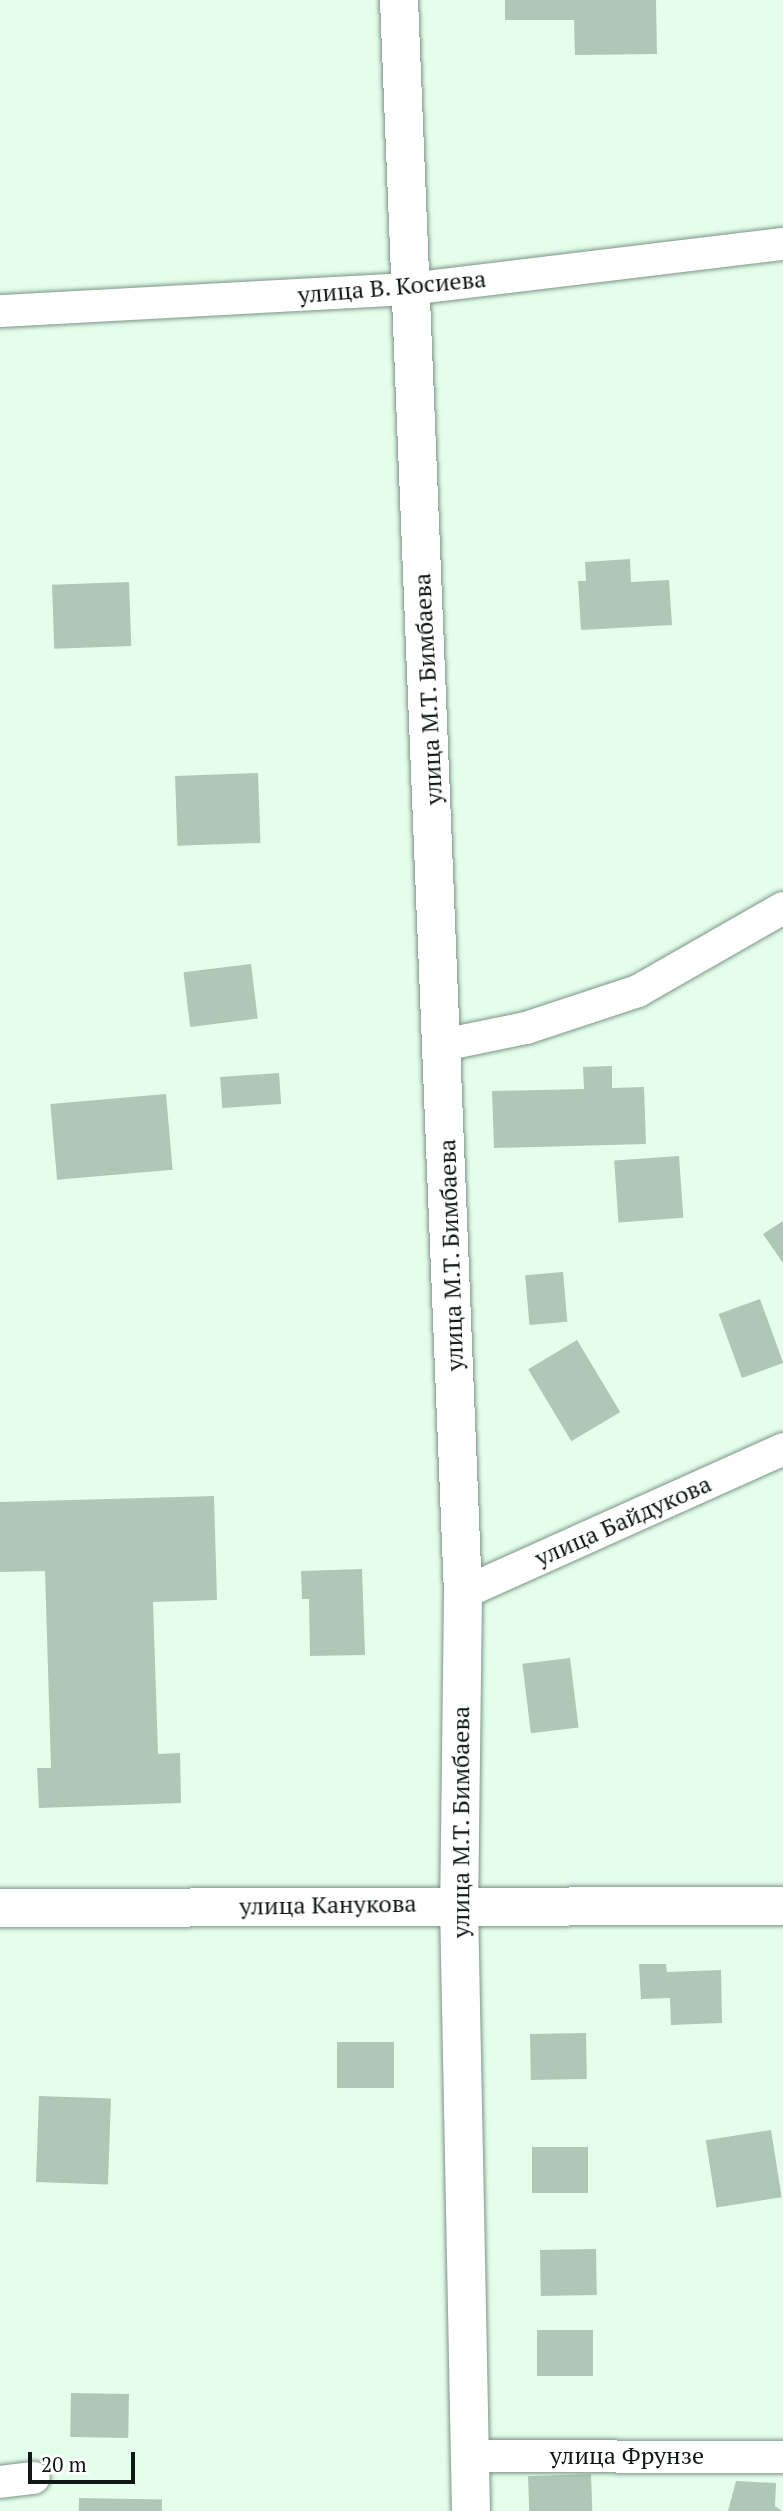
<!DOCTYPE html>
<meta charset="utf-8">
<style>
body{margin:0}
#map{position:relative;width:783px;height:2511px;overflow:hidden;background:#e4feec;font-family:"PT Serif",serif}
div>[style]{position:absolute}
.building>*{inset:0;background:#aec7b6;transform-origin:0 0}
.roads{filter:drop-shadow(0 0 2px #7c9484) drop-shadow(0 0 2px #7c9484)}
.street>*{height:32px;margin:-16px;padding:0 16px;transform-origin:16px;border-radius:16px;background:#fff}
.secondary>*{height:38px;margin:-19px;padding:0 19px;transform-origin:19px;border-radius:19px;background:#fff}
span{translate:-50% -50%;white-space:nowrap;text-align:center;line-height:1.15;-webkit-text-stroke:5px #fff;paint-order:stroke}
.street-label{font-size:24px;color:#0f1812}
.scale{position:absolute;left:28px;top:2452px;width:107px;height:32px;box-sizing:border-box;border:4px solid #0f1812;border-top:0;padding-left:9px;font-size:21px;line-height:24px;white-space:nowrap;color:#0f1812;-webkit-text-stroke:5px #fff;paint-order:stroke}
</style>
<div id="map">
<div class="building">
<div style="clip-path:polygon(505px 0,656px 0,657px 54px,575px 55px,574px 20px,505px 20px)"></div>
<div style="clip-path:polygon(630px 559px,631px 582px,669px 580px,672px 625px,581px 630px,578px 581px,586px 581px,585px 562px)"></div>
<div style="left:129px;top:582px;width:64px;height:77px;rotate:88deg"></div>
<div style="left:258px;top:773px;width:70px;height:83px;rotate:88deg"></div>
<div style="left:251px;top:964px;width:55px;height:68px;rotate:83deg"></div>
<div style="clip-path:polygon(612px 1066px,612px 1088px,644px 1087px,646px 1144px,494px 1148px,492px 1091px,584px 1089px,583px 1067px)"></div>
<div style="left:279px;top:1073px;width:31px;height:59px;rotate:86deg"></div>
<div style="left:166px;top:1094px;width:76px;height:116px;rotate:85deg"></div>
<div style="left:679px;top:1156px;width:62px;height:65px;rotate:86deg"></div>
<div style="clip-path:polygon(783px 1221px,783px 1263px,763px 1234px)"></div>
<div style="left:563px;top:1272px;width:50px;height:38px;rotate:85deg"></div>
<div style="left:760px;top:1299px;width:68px;height:44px;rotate:70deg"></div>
<div style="left:577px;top:1340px;width:84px;height:57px;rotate:59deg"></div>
<div style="clip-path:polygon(214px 1496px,217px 1600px,153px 1602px,158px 1754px,180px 1753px,181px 1803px,39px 1808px,37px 1768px,51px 1768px,45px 1571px,0 1572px,0 1502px)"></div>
<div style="clip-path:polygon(362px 1569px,365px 1655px,310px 1656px,309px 1599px,302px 1599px,301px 1571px)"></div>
<div style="left:570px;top:1658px;width:70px;height:48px;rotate:83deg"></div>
<div style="clip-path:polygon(639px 1964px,666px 1964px,667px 1972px,721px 1970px,722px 2023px,671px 2025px,670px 1998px,641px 1999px)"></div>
<div style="left:586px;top:2033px;width:46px;height:56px;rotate:89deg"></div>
<div style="left:337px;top:2042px;width:57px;height:46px"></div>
<div style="left:39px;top:2096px;width:72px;height:86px;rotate:2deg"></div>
<div style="left:771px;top:2130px;width:68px;height:66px;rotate:81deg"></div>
<div style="left:532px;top:2147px;width:56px;height:46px"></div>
<div style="left:596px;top:2249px;width:46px;height:56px;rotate:89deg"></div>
<div style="left:593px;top:2330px;width:46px;height:56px;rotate:90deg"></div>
<div style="left:71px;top:2393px;width:58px;height:44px;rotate:1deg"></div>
<div style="left:591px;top:2474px;width:37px;height:63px;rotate:88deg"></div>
<div style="clip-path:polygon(736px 2481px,776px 2483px,775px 2506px,782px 2511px,728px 2511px)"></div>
<div style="left:79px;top:2498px;width:83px;height:13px;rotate:1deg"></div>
</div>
<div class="roads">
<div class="street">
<div style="left:0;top:311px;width:411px;rotate:-3.1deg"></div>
<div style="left:410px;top:289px;width:376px;rotate:-6.9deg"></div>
<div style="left:443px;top:1045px;width:85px;rotate:-11.6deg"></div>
<div style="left:526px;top:1028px;width:118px;rotate:-18.3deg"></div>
<div style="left:638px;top:991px;width:167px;rotate:-29.8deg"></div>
<div style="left:463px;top:1593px;width:351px;rotate:-24.2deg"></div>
<div style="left:471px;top:2456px;width:312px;rotate:0.2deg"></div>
<div style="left:0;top:2482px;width:34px;rotate:-7deg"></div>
</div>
<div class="secondary">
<div style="left:399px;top:0;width:1594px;rotate:87.7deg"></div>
<div style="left:463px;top:1593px;width:311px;rotate:90.7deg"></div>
<div style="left:459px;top:1904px;width:607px;rotate:88.87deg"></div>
<div style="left:0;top:1908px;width:783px;rotate:-0.15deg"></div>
</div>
</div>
<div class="street-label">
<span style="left:392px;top:287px;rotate:-5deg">улица В. Косиева</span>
<span style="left:428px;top:689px;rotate:-93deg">улица М.Т. Бимбаева</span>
<span style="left:451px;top:1255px;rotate:-92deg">улица М.Т. Бимбаева</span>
<span style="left:623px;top:1521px;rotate:-24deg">улица Байдукова</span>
<span style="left:461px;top:1822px;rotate:-90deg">улица М.Т. Бимбаева</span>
<span style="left:328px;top:1905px;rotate:-1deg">улица Канукова</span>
<span style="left:627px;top:2456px">улица Фрунзе</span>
</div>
<div class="scale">20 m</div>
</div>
